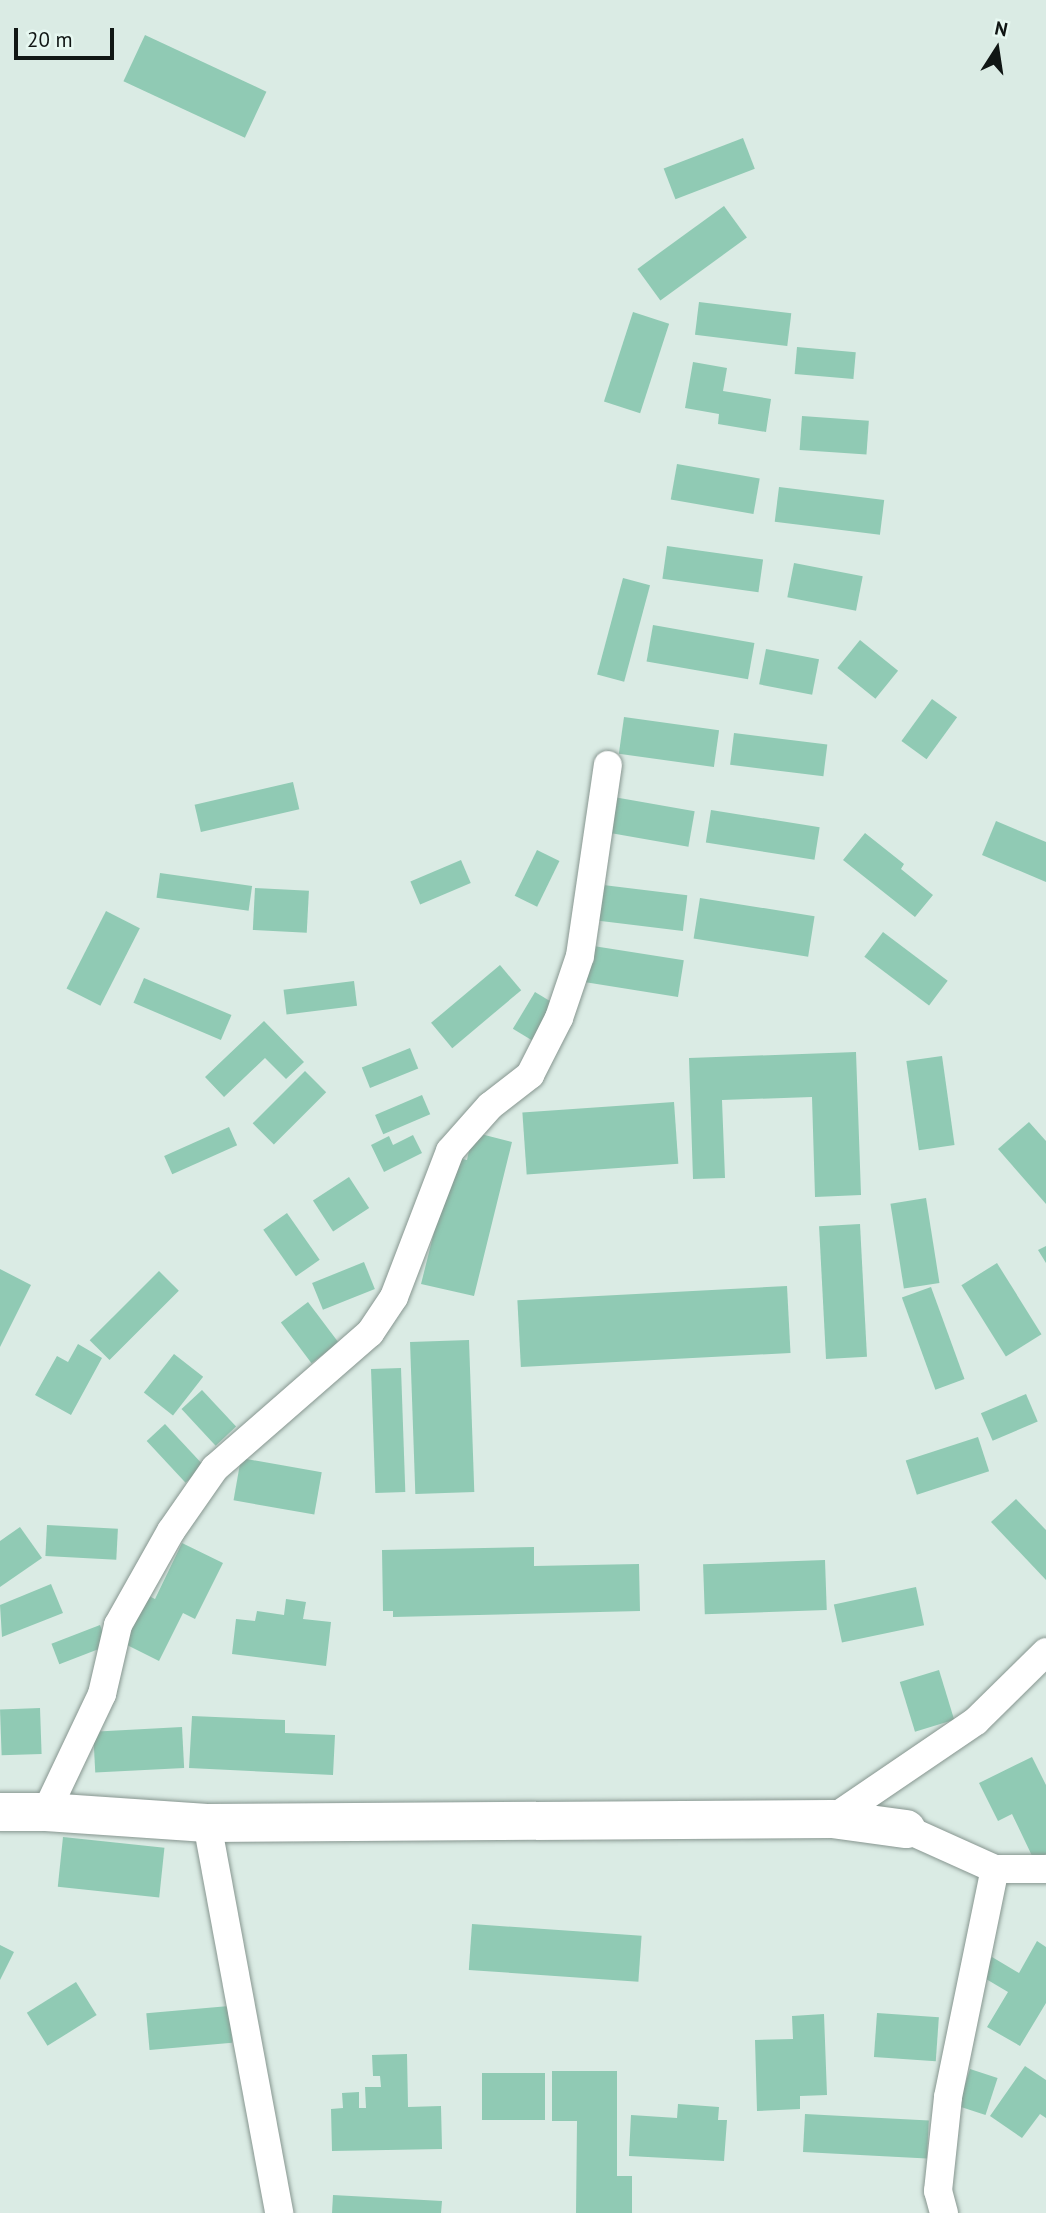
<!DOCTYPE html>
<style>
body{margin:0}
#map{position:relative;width:1046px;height:2213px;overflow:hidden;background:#daebe4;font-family:"PT Sans",sans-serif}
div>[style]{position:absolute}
.building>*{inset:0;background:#90cab4;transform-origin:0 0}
.roads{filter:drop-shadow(0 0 2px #879690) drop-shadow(0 0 2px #879690)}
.street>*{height:28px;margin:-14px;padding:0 14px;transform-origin:14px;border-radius:14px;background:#fff}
.secondary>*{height:38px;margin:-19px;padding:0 19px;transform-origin:19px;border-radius:19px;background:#fff}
span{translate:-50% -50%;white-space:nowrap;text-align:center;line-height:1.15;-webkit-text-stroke:5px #e7f8f1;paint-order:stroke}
.north{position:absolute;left:962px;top:14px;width:70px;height:70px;-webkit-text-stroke:5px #e7f8f1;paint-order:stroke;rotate:12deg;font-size:19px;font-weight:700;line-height:28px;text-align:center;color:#101614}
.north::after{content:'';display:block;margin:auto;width:24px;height:32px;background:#101614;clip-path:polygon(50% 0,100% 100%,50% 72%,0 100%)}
.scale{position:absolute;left:14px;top:28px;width:100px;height:32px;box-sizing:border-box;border:4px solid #101614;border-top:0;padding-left:9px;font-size:21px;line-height:24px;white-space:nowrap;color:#101614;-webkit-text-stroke:5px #e7f8f1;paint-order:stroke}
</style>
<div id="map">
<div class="building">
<div style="left:145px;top:35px;width:134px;height:51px;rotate:25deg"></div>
<div style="left:743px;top:138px;width:33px;height:85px;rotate:69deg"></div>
<div style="left:724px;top:206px;width:39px;height:107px;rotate:54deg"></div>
<div style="left:699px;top:302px;width:93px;height:33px;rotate:7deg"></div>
<div style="left:633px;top:312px;width:38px;height:94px;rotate:18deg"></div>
<div style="left:797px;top:347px;width:59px;height:27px;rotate:5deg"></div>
<div style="clip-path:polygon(693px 362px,727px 368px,723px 391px,771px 399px,766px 432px,718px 424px,719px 414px,685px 408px)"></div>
<div style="left:802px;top:416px;width:67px;height:34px;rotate:4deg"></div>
<div style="left:677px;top:464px;width:84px;height:36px;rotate:10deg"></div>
<div style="left:779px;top:487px;width:106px;height:35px;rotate:7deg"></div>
<div style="left:667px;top:546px;width:97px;height:33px;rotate:8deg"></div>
<div style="left:794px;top:563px;width:70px;height:35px;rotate:11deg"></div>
<div style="left:623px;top:578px;width:28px;height:100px;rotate:15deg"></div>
<div style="left:653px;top:625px;width:103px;height:37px;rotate:10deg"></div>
<div style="left:860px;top:640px;width:49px;height:36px;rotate:39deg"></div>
<div style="left:766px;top:649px;width:54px;height:36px;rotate:11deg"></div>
<div style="left:932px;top:699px;width:31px;height:52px;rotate:36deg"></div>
<div style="left:624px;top:717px;width:96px;height:37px;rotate:8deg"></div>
<div style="left:734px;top:733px;width:94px;height:32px;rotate:7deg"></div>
<div style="left:293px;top:782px;width:28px;height:101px;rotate:77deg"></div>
<div style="left:608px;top:796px;width:88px;height:36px;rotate:10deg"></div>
<div style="left:711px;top:810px;width:110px;height:33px;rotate:9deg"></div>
<div style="clip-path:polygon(996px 821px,1046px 842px,1046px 882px,982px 855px)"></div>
<div style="clip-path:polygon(865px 833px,904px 864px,901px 869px,933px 895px,915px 917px,843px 860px)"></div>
<div style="left:537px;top:850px;width:25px;height:51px;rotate:26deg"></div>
<div style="left:461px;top:860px;width:25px;height:55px;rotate:67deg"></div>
<div style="left:160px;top:873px;width:93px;height:25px;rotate:8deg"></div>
<div style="left:595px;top:884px;width:93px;height:36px;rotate:7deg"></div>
<div style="left:255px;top:888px;width:54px;height:42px;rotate:3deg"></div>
<div style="left:700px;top:898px;width:116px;height:41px;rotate:9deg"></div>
<div style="left:106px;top:911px;width:38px;height:87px;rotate:27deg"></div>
<div style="left:883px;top:932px;width:81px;height:31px;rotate:37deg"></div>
<div style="left:587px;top:945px;width:98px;height:37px;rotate:9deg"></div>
<div style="left:500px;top:965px;width:33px;height:90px;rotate:50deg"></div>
<div style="left:144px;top:978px;width:95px;height:27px;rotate:23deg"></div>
<div style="left:354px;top:981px;width:25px;height:71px;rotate:83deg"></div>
<div style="left:535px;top:992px;width:26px;height:43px;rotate:31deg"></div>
<div style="clip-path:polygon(264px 1021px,304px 1062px,286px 1079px,265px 1058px,224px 1097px,205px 1077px)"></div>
<div style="left:410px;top:1048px;width:22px;height:52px;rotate:68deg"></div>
<div style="clip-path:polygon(856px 1052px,861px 1195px,815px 1197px,812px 1097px,722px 1100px,725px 1178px,693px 1179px,689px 1058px)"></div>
<div style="left:942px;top:1056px;width:90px;height:36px;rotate:82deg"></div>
<div style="left:305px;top:1071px;width:30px;height:74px;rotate:45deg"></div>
<div style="left:422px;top:1095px;width:21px;height:51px;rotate:67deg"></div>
<div style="left:674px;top:1102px;width:62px;height:152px;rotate:86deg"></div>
<div style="clip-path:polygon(1029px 1122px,1046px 1141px,1046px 1204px,998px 1149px)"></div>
<div style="left:229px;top:1127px;width:20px;height:71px;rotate:66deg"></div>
<div style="clip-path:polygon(473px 1132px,512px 1142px,474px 1296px,421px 1284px,453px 1157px,467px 1160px)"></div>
<div style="clip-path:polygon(413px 1135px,422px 1153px,384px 1172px,371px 1145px,389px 1136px,393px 1145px)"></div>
<div style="left:349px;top:1177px;width:37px;height:43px;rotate:57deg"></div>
<div style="left:926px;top:1198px;width:86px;height:36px;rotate:81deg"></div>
<div style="left:287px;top:1213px;width:57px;height:29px;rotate:55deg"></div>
<div style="left:860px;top:1224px;width:133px;height:41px;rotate:87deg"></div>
<div style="clip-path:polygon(1046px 1246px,1046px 1263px,1038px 1250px)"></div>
<div style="left:364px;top:1262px;width:29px;height:56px;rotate:68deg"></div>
<div style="left:997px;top:1263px;width:84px;height:42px;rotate:58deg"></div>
<div style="clip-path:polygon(0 1269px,31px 1285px,0 1347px)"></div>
<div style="left:159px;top:1271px;width:28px;height:98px;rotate:45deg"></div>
<div style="left:787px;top:1286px;width:67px;height:270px;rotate:87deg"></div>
<div style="left:931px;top:1287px;width:98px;height:31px;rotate:70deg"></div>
<div style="left:308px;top:1302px;width:51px;height:34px;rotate:53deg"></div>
<div style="left:469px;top:1340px;width:152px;height:59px;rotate:88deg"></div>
<div style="clip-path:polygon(78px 1344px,102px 1358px,71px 1415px,35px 1395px,57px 1356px,68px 1362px)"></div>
<div style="left:174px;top:1354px;width:37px;height:49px;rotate:38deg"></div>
<div style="left:401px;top:1368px;width:124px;height:30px;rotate:88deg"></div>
<div style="left:202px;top:1390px;width:50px;height:28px;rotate:47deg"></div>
<div style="left:1026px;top:1394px;width:30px;height:49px;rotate:67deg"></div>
<div style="left:165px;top:1424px;width:57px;height:25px;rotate:47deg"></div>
<div style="left:978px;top:1437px;width:36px;height:76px;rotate:72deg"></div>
<div style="left:241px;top:1458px;width:82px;height:43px;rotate:10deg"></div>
<div style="clip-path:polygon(1016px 1499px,1046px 1530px,1046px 1580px,991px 1522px)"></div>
<div style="left:47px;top:1525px;width:71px;height:31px;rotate:3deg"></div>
<div style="clip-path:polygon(20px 1527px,42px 1558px,0 1587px,0 1541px)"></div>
<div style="clip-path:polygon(182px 1543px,223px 1563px,195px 1619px,183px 1613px,159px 1661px,121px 1642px,145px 1594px,155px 1599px)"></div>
<div style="clip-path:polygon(534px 1547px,534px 1566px,639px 1564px,640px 1611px,393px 1617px,393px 1611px,383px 1611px,382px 1550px)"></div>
<div style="left:825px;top:1560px;width:50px;height:122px;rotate:88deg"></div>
<div style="clip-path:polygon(51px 1584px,63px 1613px,2px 1637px,0 1605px)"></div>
<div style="left:916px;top:1587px;width:39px;height:84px;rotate:78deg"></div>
<div style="clip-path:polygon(286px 1599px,306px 1602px,303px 1619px,331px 1622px,326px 1666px,232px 1654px,236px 1619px,255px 1621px,257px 1611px,284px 1615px)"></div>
<div style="left:100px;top:1625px;width:22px;height:52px;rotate:69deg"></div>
<div style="left:939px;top:1670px;width:52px;height:41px;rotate:73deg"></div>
<div style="left:40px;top:1708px;width:46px;height:40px;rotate:88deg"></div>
<div style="clip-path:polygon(192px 1716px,285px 1720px,285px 1733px,335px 1735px,333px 1775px,189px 1768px)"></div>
<div style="left:182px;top:1727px;width:41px;height:89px;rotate:87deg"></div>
<div style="clip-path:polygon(1032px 1757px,1046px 1785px,1046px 1854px,1034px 1860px,1012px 1814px,998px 1821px,979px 1783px)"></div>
<div style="left:63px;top:1837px;width:102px;height:50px;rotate:6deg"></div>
<div style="left:472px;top:1924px;width:170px;height:46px;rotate:4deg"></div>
<div style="clip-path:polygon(1037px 1941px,1046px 1947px,1046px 2003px,1020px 2046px,987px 2027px,1008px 1992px,981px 1976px,992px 1957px,1019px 1973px)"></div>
<div style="clip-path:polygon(0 1945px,14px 1952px,0 1980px)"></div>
<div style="left:76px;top:1982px;width:39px;height:58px;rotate:58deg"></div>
<div style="left:229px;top:2006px;width:37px;height:83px;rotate:85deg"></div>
<div style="left:877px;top:2013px;width:62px;height:44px;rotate:4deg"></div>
<div style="clip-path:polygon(824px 2014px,827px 2095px,800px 2096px,800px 2109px,757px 2111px,755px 2040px,793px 2039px,792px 2016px)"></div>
<div style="clip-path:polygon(407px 2054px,408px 2107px,441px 2106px,442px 2149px,332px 2151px,331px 2109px,343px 2108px,342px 2093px,359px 2092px,359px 2108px,366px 2108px,365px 2087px,381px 2087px,380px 2076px,373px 2076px,372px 2055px)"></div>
<div style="clip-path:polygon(1025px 2066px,1046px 2080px,1046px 2118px,1040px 2114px,1022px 2138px,990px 2116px)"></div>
<div style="left:970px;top:2069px;width:29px;height:39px;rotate:18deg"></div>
<div style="clip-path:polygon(552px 2071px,617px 2071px,617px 2176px,632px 2176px,632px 2213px,576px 2213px,577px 2121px,552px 2121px)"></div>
<div style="left:482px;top:2073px;width:63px;height:47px"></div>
<div style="clip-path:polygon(678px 2104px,719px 2107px,718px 2120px,727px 2120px,724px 2161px,629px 2156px,631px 2115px,677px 2118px)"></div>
<div style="left:805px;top:2114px;width:124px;height:38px;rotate:3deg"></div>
<div style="clip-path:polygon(333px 2195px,442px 2201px,441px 2213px,332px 2213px)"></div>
</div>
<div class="roads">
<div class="street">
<div style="left:46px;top:1812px;width:131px;rotate:-64.6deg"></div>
<div style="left:102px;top:1694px;width:71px;rotate:-76.9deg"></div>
<div style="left:118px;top:1625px;width:108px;rotate:-60.6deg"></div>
<div style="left:171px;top:1531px;width:77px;rotate:-55.1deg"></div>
<div style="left:215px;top:1468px;width:206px;rotate:-41.1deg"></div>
<div style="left:370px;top:1333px;width:43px;rotate:-56.3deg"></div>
<div style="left:394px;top:1297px;width:156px;rotate:-69deg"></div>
<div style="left:450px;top:1151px;width:60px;rotate:-48.4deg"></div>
<div style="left:490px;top:1106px;width:51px;rotate:-37.8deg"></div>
<div style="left:530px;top:1075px;width:64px;rotate:-63deg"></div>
<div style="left:559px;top:1018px;width:65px;rotate:-71.3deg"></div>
<div style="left:580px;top:956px;width:193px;rotate:-81.7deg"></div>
<div style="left:832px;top:1819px;width:174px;rotate:-34.2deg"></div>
<div style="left:976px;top:1721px;width:98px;rotate:-44.6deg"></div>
<div style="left:207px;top:1823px;width:397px;rotate:79.5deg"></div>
<div style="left:906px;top:1829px;width:98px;rotate:24.2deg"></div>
<div style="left:995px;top:1869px;width:51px"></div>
<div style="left:944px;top:2213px;width:23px;rotate:-105deg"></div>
<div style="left:938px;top:2191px;width:95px;rotate:-83.9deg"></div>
<div style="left:948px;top:2097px;width:233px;rotate:-78.4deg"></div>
</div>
<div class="secondary">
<div style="left:0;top:1812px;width:46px"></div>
<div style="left:46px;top:1812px;width:161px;rotate:3.9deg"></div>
<div style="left:207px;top:1823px;width:625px;rotate:-0.37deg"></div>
<div style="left:832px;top:1819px;width:75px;rotate:7.7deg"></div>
</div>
</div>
<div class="north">N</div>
<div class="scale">20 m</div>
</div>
